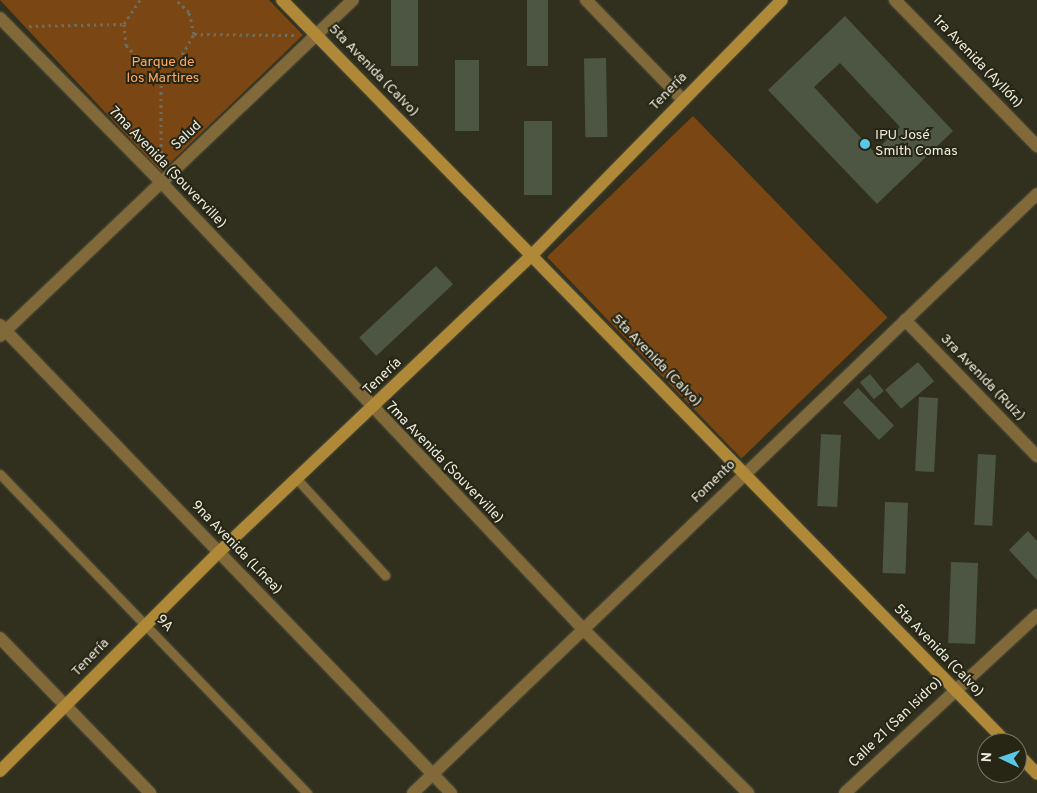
<!DOCTYPE html>
<meta charset="utf-8">
<style>
body{margin:0}
#map{position:relative;width:1037px;height:793px;overflow:hidden;background:#31301e;font-family:Overpass,sans-serif}
div>[style]{position:absolute}
.green>*{inset:0;background:#7a4714;transform-origin:0 0}
.building>*{inset:0;background:#4d5543;transform-origin:0 0}
.path>*{height:3px;margin-top:-1.5px;transform-origin:0;background:repeating-linear-gradient(90deg,#6f6e5e 0 2.5px,transparent 0 6.5px)}
.roads{filter:drop-shadow(0 0 1px #4f4e3d) drop-shadow(0 0 1px #4f4e3d)}
.lane>*{height:9px;margin:-4.5px;padding:0 4.5px;transform-origin:4.5px;border-radius:4.5px;background:#81693a}
.street>*{height:12px;margin:-6px;padding:0 6px;transform-origin:6px;border-radius:6px;background:#81693a}
.secondary>*{height:12px;margin:-6px;padding:0 6px;transform-origin:6px;border-radius:6px;background:#af8938}
.dots>*{width:14px;height:14px;translate:-50% -50%;box-sizing:border-box;border:2px solid #272614;border-radius:50%}
span{translate:-50% -50%;white-space:nowrap;text-align:center;line-height:1.15;-webkit-text-stroke:4px #272614;paint-order:stroke}
.street-label{font-size:14px;color:#edece1}
.park-label{font-size:14px;color:#fbaa63}
.poi-label{font-size:14px;color:#edece1}
.left{translate:0 -50%;text-align:left}
.north{position:absolute;left:977px;top:733px;width:50px;height:50px;box-sizing:border-box;background:#272614;border:1px solid #767566;border-radius:50%;rotate:273deg;font-size:14px;font-weight:700;line-height:20px;text-align:center;color:#edece1}
.north::after{content:'';display:block;margin:auto;width:18px;height:22px;background:#5ac8e5;clip-path:polygon(50% 0,100% 100%,50% 72%,0 100%)}
</style>
<div id="map">
<div class="green">
<div style="clip-path:polygon(0 0,269px 0,303px 35px,161px 172px)"></div>
<div style="left:693px;top:116px;width:280px;height:203px;rotate:46deg"></div>
</div>
<div class="building">
<div style="left:391px;top:0;width:27px;height:66px"></div>
<div style="left:527px;top:0;width:21px;height:66px"></div>
<div style="clip-path:polygon(evenodd,845px 16px,953px 131px,877px 204px,768px 90px,845px 16px,840px 63px,900px 127px,874px 152px,814px 87px,840px 63px)"></div>
<div style="left:606px;top:58px;width:79px;height:22px;rotate:89deg"></div>
<div style="left:479px;top:60px;width:71px;height:24px;rotate:90deg"></div>
<div style="left:524px;top:121px;width:28px;height:74px"></div>
<div style="left:436px;top:266px;width:25px;height:105px;rotate:47deg"></div>
<div style="left:918px;top:362px;width:25px;height:43px;rotate:50deg"></div>
<div style="left:870px;top:374px;width:22px;height:13px;rotate:51deg"></div>
<div style="left:858px;top:388px;width:52px;height:21px;rotate:46deg"></div>
<div style="left:919px;top:397px;width:19px;height:74px;rotate:3deg"></div>
<div style="left:821px;top:434px;width:20px;height:72px;rotate:3deg"></div>
<div style="left:978px;top:454px;width:18px;height:71px;rotate:3deg"></div>
<div style="left:885px;top:502px;width:23px;height:71px;rotate:2deg"></div>
<div style="clip-path:polygon(1028px 531px,1037px 541px,1037px 580px,1009px 550px)"></div>
<div style="left:951px;top:562px;width:27px;height:81px;rotate:2deg"></div>
</div>
<div class="path">
<div style="left:140px;top:0;width:29px;rotate:124deg"></div>
<div style="left:124px;top:24px;width:21px;rotate:85deg"></div>
<div style="left:126px;top:45px;width:21px;rotate:49deg"></div>
<div style="left:140px;top:61px;width:22px;rotate:13deg"></div>
<div style="left:161px;top:66px;width:19px;rotate:-18deg"></div>
<div style="left:179px;top:60px;width:30px;rotate:-60deg"></div>
<div style="left:194px;top:34px;width:23px;rotate:-103deg"></div>
<div style="left:189px;top:12px;width:18px;rotate:-137deg"></div>
<div style="left:29px;top:26px;width:95px;rotate:-1.2deg"></div>
<div style="left:194px;top:34px;width:100px;rotate:0.6deg"></div>
<div style="left:161px;top:66px;width:95px;rotate:90deg"></div>
</div>
<div class="roads">
<div class="lane">
<div style="left:0;top:474px;width:443px;rotate:46.1deg"></div>
<div style="left:296px;top:478px;width:132px;rotate:47.5deg"></div>
</div>
<div class="street">
<div style="left:586px;top:0;width:138px;rotate:45.9deg"></div>
<div style="left:895px;top:0;width:204px;rotate:45.8deg"></div>
<div style="left:0;top:18px;width:230px;rotate:45.5deg"></div>
<div style="left:161px;top:182px;width:618px;rotate:46.64deg"></div>
<div style="left:585px;top:631px;width:230px;rotate:44.8deg"></div>
<div style="left:905px;top:320px;width:190px;rotate:45.9deg"></div>
<div style="left:0;top:325px;width:650px;rotate:46.06deg"></div>
<div style="left:0;top:336px;width:487px;rotate:-43.6deg"></div>
<div style="left:0;top:638px;width:216px;rotate:45.9deg"></div>
<div style="left:413px;top:793px;width:865px;rotate:-43.83deg"></div>
<div style="left:845px;top:793px;width:262px;rotate:-42.8deg"></div>
</div>
<div class="secondary">
<div style="left:282px;top:0;width:1038px;rotate:45.7deg"></div>
<div style="left:1017px;top:753px;width:29px;rotate:46deg"></div>
<div style="left:0;top:771px;width:310px;rotate:-45deg"></div>
<div style="left:219px;top:552px;width:431px;rotate:-43.5deg"></div>
<div style="left:532px;top:255px;width:357px;rotate:-45.6deg"></div>
</div>
</div>
<div class="dots">
<div style="left:865px;top:144px;background:#5ac8e5"></div>
</div>
<div class="street-label">
<span style="left:977px;top:62px;rotate:46deg">1ra Avenida (Ayllón)</span>
<span style="left:373px;top:71px;rotate:46deg">5ta Avenida (Calvo)</span>
<span style="left:669px;top:92px;rotate:-46deg">Tenería</span>
<span style="left:187px;top:136px;rotate:-43deg">Salud</span>
<span style="left:167px;top:168px;rotate:46deg">7ma Avenida (Souverville)</span>
<span style="left:656px;top:361px;rotate:46deg">5ta Avenida (Calvo)</span>
<span style="left:383px;top:377px;rotate:-44deg">Tenería</span>
<span style="left:982px;top:378px;rotate:46deg">3ra Avenida (Ruiz)</span>
<span style="left:444px;top:463px;rotate:46deg">7ma Avenida (Souverville)</span>
<span style="left:714px;top:482px;rotate:-44deg">Fomento</span>
<span style="left:236px;top:548px;rotate:46deg">9na Avenida (Línea)</span>
<span style="left:164px;top:624px;rotate:46deg">9A</span>
<span style="left:938px;top:651px;rotate:46deg">5ta Avenida (Calvo)</span>
<span style="left:91px;top:658px;rotate:-46deg">Tenería</span>
<span style="left:896px;top:723px;rotate:-44deg">Calle 21 (San Isidro)</span>
</div>
<div class="park-label">
<span style="left:163px;top:71px">Parque de<br>los Martires</span>
</div>
<div class="poi-label">
<span class="left" style="left:875px;top:144px">IPU José<br>Smith Comas</span>
</div>
<div class="north">N</div>
</div>
